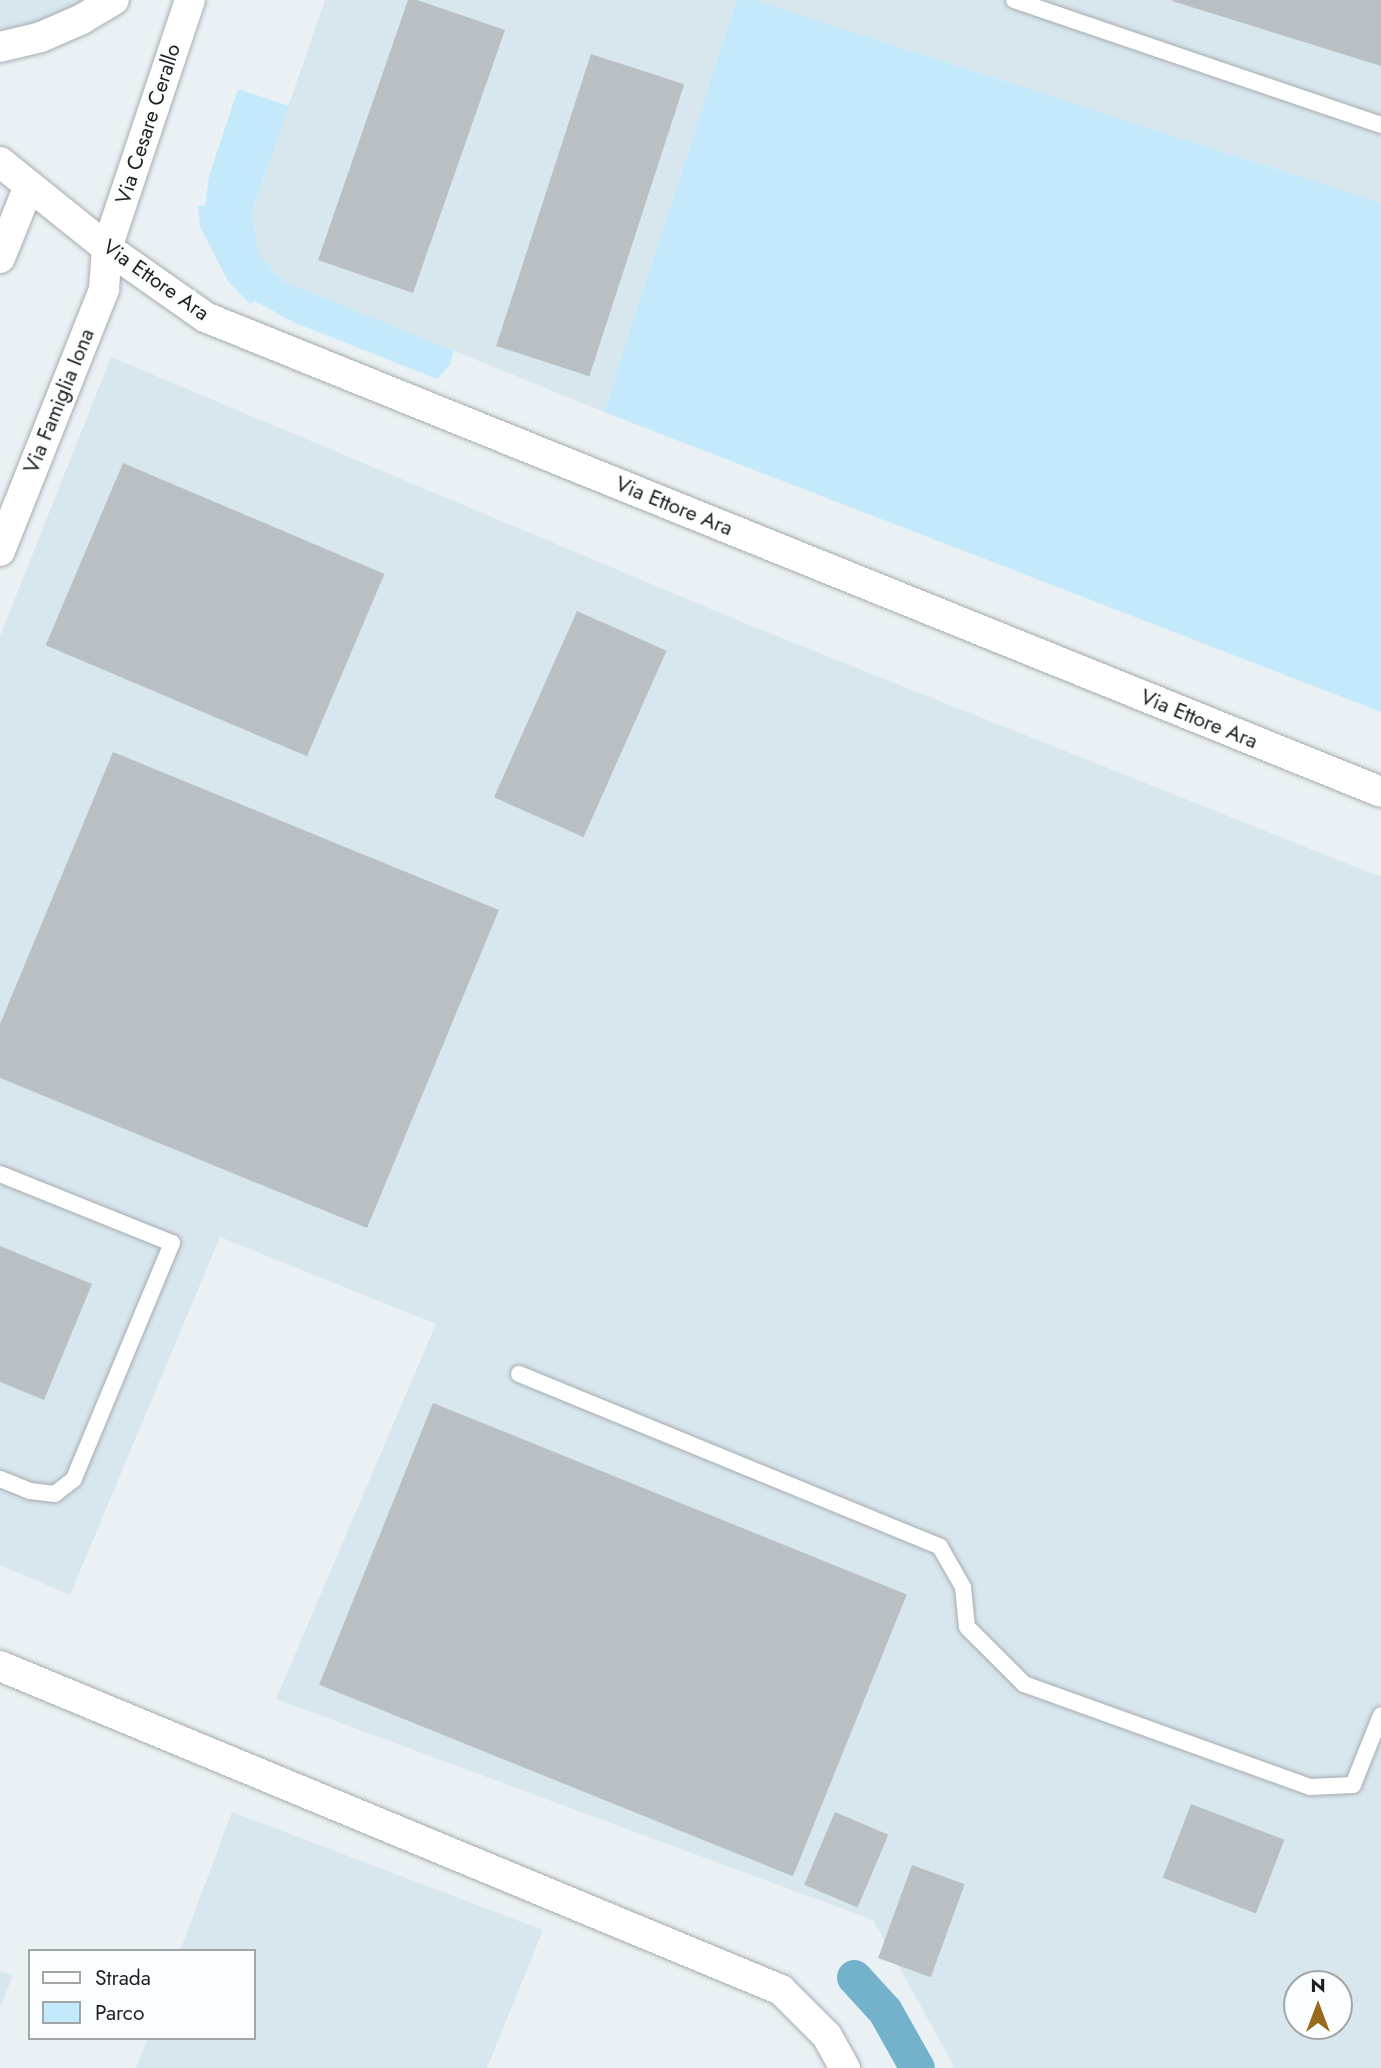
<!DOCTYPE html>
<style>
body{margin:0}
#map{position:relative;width:1381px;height:2068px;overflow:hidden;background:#eaf1f4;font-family:Jost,sans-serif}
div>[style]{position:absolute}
.built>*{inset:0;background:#d8e7ee}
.green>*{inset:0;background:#c3e9fa}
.canal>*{height:35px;margin:-17.5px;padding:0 17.5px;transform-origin:17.5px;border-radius:17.5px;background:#74b2cc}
.building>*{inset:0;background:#b9c0c3;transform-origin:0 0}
.roads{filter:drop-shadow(0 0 2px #a5acaf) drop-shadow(0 0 2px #a5acaf)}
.lane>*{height:16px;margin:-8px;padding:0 8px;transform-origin:8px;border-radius:8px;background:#fff}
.street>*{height:30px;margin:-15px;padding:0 15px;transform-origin:15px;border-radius:15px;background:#fff}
span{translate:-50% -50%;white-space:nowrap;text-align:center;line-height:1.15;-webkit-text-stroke:5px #fbfeff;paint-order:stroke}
.street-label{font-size:21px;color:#1d1f20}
.legend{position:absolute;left:28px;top:1949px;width:228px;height:91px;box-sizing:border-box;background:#fbfeff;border:2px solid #a2a5a6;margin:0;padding:9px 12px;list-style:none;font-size:21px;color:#1d1f20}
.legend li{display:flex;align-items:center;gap:14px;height:35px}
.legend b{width:35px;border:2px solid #a2a5a6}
.north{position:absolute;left:1283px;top:1970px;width:70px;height:70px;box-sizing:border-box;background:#fbfeff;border:2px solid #a2a5a6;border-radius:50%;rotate:0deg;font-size:19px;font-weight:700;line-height:28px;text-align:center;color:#1d1f20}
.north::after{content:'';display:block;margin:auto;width:24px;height:32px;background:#9a6a1c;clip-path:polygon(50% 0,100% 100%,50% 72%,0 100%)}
</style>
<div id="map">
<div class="built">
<div style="clip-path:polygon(0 0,92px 0,29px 26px,0 29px)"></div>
<div style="clip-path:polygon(325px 0,737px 0,604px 412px,283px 281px,258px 253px,252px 212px)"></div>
<div style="clip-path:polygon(754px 0,1381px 0,1381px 203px)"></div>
<div style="clip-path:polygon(evenodd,111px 357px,737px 620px,1381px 877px,1381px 2068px,955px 2068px,873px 1920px,276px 1699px,436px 1324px,220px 1237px,70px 1595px,0 1565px,0 636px,111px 357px,1297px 1984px,1339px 1984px,1339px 2026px,1297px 2026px,1297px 1984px)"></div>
<div style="clip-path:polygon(232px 1812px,543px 1930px,487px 2068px,136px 2068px,148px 2038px,254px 2038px,254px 1951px,180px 1951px)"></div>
<div style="clip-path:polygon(0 1971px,13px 1976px,0 2007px)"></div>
</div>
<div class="green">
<div style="clip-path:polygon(737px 0,754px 0,1381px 203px,1381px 712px,604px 412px)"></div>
<div style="clip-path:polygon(238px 89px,289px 106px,252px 211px,258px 253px,283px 281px,454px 351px,450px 365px,437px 379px,293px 322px,255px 301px,250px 304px,228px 281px,200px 227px,198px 206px,205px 206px,209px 176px)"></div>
</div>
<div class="canal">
<div style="left:854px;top:1977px;width:46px;rotate:47.6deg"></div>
<div style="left:885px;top:2011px;width:65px;rotate:60.7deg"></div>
</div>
<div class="building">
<div style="clip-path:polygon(408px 0,417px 0,505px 30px,413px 293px,318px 260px)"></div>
<div style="clip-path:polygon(1381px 0,1381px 66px,1172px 1px,1172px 0)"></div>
<div style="left:591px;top:54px;width:98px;height:307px;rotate:18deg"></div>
<div style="left:123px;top:463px;width:284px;height:198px;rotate:23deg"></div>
<div style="left:577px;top:611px;width:98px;height:204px;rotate:24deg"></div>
<div style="clip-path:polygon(113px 752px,499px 910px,367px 1228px,0 1078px,0 1024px)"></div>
<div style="clip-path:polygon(0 1246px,92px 1284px,44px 1400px,0 1382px)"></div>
<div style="left:433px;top:1403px;width:511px;height:304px;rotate:22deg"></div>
<div style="left:1191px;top:1804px;width:100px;height:79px;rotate:21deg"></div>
<div style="left:835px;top:1812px;width:58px;height:79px;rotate:23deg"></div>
<div style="left:912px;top:1865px;width:56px;height:99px;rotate:20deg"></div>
</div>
<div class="roads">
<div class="lane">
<div style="left:1014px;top:0;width:388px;rotate:18.8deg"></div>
<div style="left:0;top:1174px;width:185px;rotate:21.9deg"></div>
<div style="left:172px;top:1243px;width:256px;rotate:112.6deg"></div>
<div style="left:74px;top:1479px;width:24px;rotate:142deg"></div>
<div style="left:55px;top:1494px;width:25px;rotate:-173deg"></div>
<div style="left:30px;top:1491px;width:32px;rotate:-158deg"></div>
<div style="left:519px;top:1374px;width:455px;rotate:22.3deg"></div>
<div style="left:940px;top:1547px;width:46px;rotate:60.1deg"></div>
<div style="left:963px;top:1587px;width:40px;rotate:84.3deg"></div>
<div style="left:967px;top:1627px;width:81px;rotate:45deg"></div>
<div style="left:1024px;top:1684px;width:304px;rotate:19.8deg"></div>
<div style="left:1310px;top:1787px;width:43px;rotate:-2.7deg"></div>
<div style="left:1353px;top:1785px;width:75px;rotate:-68.2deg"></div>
</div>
<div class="street">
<div style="left:0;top:47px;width:42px;rotate:-13.7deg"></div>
<div style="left:41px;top:37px;width:45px;rotate:-23.7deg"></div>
<div style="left:82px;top:19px;width:37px;rotate:-31deg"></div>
<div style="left:0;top:162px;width:137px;rotate:38.8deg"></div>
<div style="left:107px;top:248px;width:120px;rotate:35.1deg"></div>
<div style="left:205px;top:317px;width:1268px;rotate:21.99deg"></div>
<div style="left:0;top:258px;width:78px;rotate:-68.1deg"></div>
<div style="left:0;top:551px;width:282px;rotate:-68.3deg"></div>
<div style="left:104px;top:289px;width:41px;rotate:-85.8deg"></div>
<div style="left:107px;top:248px;width:262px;rotate:-71.5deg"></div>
<div style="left:0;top:1666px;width:846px;rotate:22.53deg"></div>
<div style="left:781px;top:1990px;width:65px;rotate:45deg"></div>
<div style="left:827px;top:2036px;width:37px;rotate:61deg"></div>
</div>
</div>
<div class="street-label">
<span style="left:148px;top:124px;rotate:-72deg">Via Cesare Cerallo</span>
<span style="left:156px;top:280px;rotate:35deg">Via Ettore Ara</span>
<span style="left:59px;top:401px;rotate:-68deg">Via Famiglia Iona</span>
<span style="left:674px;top:506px;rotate:22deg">Via Ettore Ara</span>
<span style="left:1199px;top:719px;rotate:22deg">Via Ettore Ara</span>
</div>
<ul class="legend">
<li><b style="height:9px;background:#fff"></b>Strada</li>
<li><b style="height:19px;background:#c3e9fa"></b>Parco</li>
</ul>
<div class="north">N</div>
</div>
